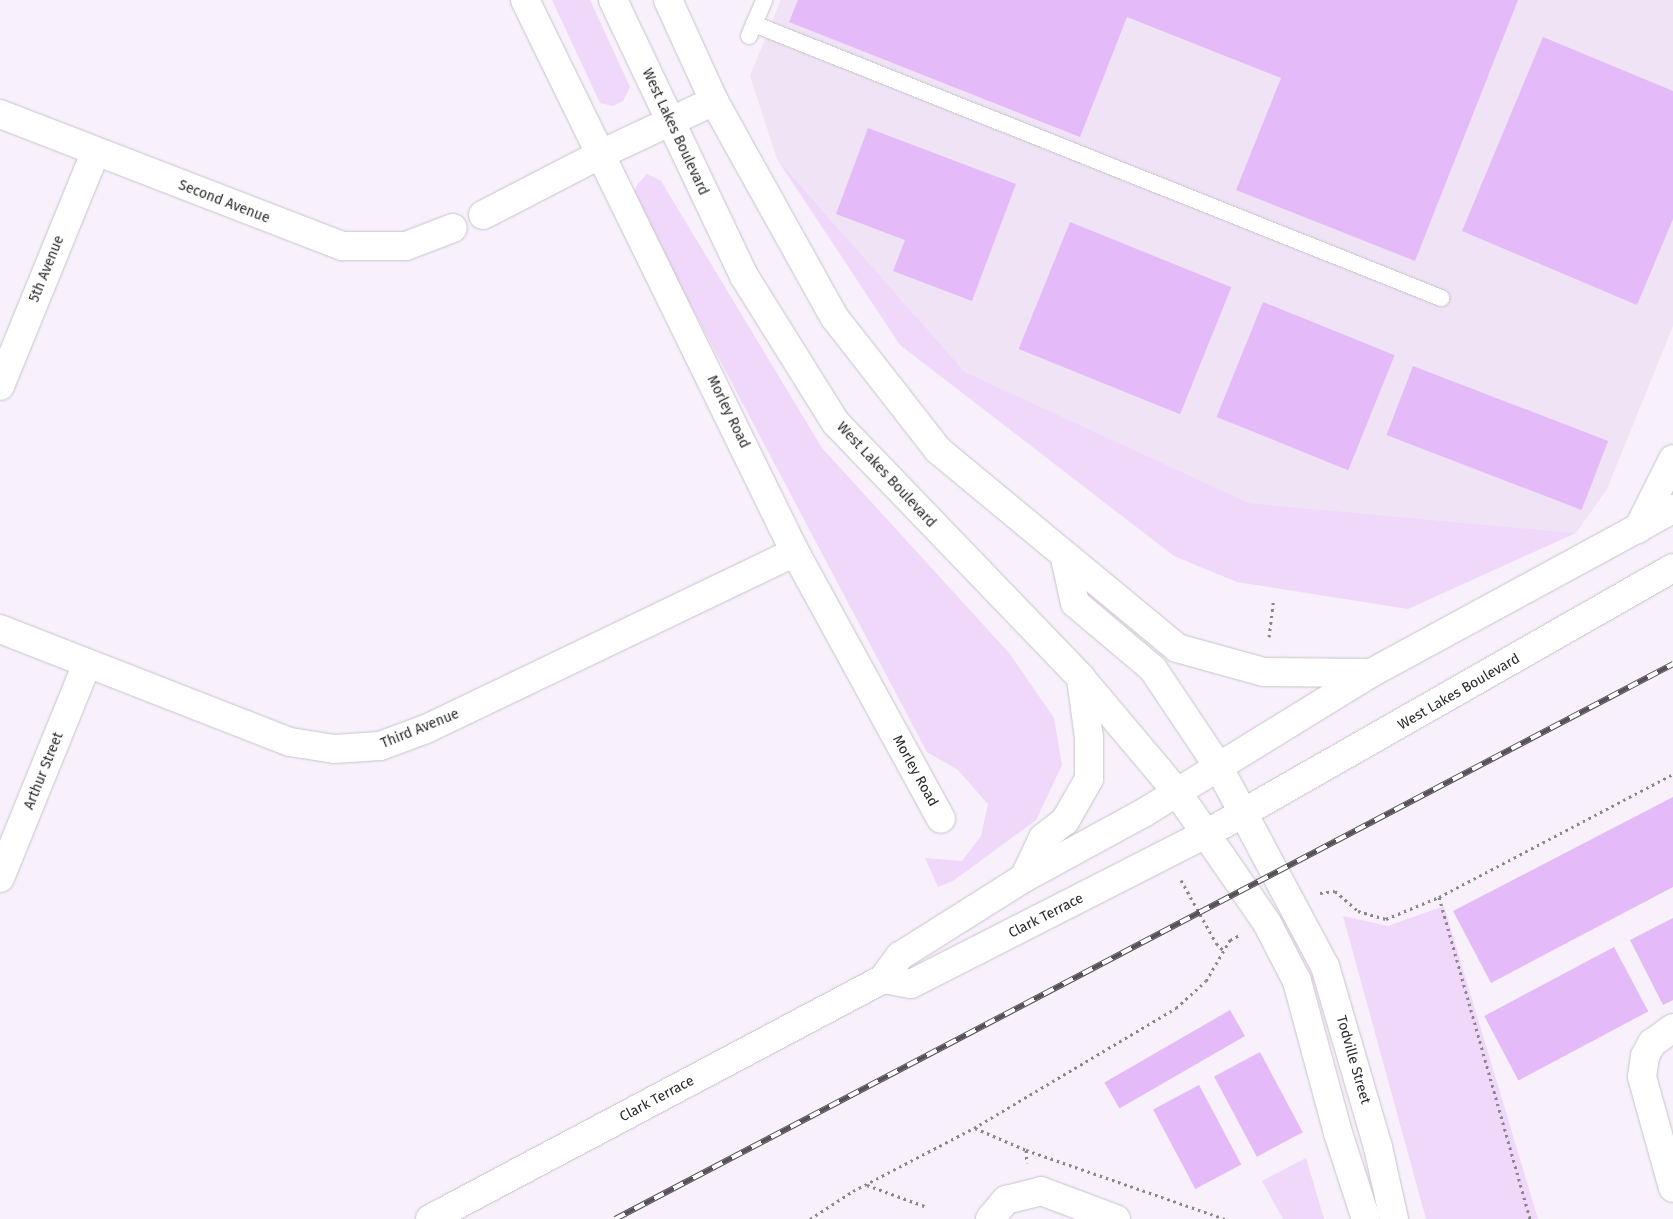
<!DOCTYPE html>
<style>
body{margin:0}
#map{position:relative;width:1673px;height:1219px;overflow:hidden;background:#f8f0fb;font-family:"Fira Sans",sans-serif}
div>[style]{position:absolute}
.built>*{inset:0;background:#efe3f5}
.green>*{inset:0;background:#efd8fa}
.building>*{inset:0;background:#e4bbf8;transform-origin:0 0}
.path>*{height:3px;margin-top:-1.5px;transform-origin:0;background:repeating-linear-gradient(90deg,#8b868d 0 2.5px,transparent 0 6.5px)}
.roads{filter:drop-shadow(0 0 1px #c9c2cd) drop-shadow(0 0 1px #c9c2cd)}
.service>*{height:16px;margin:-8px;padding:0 8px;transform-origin:8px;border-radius:8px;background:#fff}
.minor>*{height:28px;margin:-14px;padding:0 14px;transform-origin:14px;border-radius:14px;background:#fff}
.secondary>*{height:28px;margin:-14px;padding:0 14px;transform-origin:14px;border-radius:14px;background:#fff}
.rail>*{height:5.5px;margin-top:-2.75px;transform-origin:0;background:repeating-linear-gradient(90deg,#fff 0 11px,#555157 0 22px);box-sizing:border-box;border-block:1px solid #555157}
span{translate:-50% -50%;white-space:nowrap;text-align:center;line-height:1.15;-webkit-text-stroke:4px #fff;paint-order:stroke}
.street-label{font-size:14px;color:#2c292d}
</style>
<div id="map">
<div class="built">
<div style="clip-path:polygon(781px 0,1673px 0,1673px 326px,1607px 489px,1576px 533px,1249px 503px,965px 372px,777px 159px,750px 76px)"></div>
</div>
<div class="green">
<div style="clip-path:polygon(552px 0,590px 0,630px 87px,623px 101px,613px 106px,600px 103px)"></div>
<div style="clip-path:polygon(777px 159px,965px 372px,1249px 503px,1576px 533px,1408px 609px,1237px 582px,1174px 556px,900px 345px)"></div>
<div style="clip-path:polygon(647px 174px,661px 181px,822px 448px,1010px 654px,1054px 718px,1062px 765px,1036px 820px,953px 881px,938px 887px,925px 858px,962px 861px,981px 836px,988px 804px,958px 770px,927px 752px,633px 196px,637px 185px)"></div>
<div style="clip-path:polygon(1444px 906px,1538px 1219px,1426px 1219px,1343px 916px,1388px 926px)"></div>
<div style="clip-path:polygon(1306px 1158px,1324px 1219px,1283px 1219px,1262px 1181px)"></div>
</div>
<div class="building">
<div style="clip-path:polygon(798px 0,1518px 0,1415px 261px,1236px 190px,1281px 78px,1127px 17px,1080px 137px,789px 22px)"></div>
<div style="clip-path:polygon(1543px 37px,1673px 91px,1673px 219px,1637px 305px,1462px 231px)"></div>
<div style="clip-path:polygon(868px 128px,1016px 184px,972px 301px,893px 271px,905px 240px,836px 214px)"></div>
<div style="left:1070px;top:222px;width:174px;height:137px;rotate:22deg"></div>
<div style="left:1263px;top:302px;width:142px;height:124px;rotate:22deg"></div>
<div style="left:1413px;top:366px;width:209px;height:74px;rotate:21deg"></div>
<div style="clip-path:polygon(1673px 797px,1673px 887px,1491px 983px,1453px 911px)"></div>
<div style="clip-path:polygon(1673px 918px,1673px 1000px,1663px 1005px,1630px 940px)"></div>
<div style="left:1614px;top:947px;width:73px;height:147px;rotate:62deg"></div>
<div style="left:1230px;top:1010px;width:30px;height:145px;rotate:60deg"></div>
<div style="left:1260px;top:1052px;width:91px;height:52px;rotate:62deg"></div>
<div style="left:1199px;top:1085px;width:90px;height:52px;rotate:62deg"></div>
</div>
<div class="path">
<div style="left:1269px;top:637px;width:35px;rotate:-83deg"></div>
<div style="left:1181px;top:880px;width:72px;rotate:60.9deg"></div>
<div style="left:1216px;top:943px;width:10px;rotate:45deg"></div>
<div style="left:1320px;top:893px;width:15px;rotate:-8deg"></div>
<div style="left:1335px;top:891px;width:30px;rotate:41deg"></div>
<div style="left:1358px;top:911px;width:29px;rotate:16deg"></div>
<div style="left:1386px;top:919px;width:57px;rotate:-22.5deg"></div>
<div style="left:1439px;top:897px;width:264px;rotate:-27.7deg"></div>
<div style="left:1439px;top:897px;width:335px;rotate:74.2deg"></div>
<div style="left:975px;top:1128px;width:56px;rotate:23.3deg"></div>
<div style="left:1026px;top:1150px;width:211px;rotate:19.1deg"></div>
<div style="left:1026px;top:1150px;width:13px;rotate:86deg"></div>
<div style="left:867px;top:1185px;width:64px;rotate:20.1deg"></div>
<div style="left:810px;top:1219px;width:51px;rotate:-33.1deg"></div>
<div style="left:853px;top:1191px;width:136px;rotate:-27.5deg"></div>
<div style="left:974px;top:1128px;width:235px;rotate:-30.7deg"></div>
<div style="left:1176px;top:1008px;width:40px;rotate:-42deg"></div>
<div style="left:1206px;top:981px;width:48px;rotate:-59.7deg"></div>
<div style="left:1230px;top:940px;width:11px;rotate:-27deg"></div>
</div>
<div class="roads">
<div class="service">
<div style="left:754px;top:24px;width:740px;rotate:21.74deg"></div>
<div style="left:749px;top:36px;width:39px;rotate:-67deg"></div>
</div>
<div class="minor">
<div style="left:525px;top:0;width:614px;rotate:63.94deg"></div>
<div style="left:795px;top:552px;width:304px;rotate:61.3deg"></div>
<div style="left:0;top:114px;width:367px;rotate:21.1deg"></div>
<div style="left:342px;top:246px;width:64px"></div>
<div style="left:406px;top:246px;width:50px;rotate:-21deg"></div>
<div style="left:483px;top:215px;width:133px;rotate:-27.3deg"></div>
<div style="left:601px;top:154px;width:125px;rotate:-25.1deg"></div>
<div style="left:0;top:386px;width:252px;rotate:-67.8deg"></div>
<div style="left:1638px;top:529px;width:78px;rotate:-63.4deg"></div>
<div style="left:0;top:629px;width:311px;rotate:21.3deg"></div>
<div style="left:290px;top:742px;width:45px;rotate:9deg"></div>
<div style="left:334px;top:749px;width:46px;rotate:-3.7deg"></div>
<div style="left:380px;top:746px;width:49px;rotate:-20.3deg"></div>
<div style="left:426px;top:729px;width:409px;rotate:-25.6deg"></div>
<div style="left:1218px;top:766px;width:227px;rotate:61.9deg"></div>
<div style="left:1325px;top:966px;width:189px;rotate:73.7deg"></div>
<div style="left:1378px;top:1147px;width:74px;rotate:77.5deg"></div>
<div style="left:1177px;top:792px;width:159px;rotate:55.5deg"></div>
<div style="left:1267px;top:923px;width:65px;rotate:62.7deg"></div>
<div style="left:1297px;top:981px;width:157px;rotate:74.9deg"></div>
<div style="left:1338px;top:1133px;width:90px;rotate:72deg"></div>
<div style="left:0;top:878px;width:231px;rotate:-67.9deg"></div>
<div style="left:1673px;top:1028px;width:26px;rotate:144deg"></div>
<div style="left:1652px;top:1043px;width:15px;rotate:118deg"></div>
<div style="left:1645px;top:1056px;width:21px;rotate:98deg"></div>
<div style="left:1642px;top:1077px;width:115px;rotate:74.4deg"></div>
<div style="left:990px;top:1219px;width:25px;rotate:-50deg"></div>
<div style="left:1006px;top:1200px;width:36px;rotate:-14deg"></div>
<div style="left:1041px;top:1191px;width:80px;rotate:20.5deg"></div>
</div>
<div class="secondary">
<div style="left:613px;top:0;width:306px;rotate:64.6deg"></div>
<div style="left:744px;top:276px;width:173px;rotate:58deg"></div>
<div style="left:836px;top:423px;width:354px;rotate:46.1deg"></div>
<div style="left:1081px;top:678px;width:149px;rotate:49.9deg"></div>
<div style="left:668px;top:0;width:111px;rotate:65.5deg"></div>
<div style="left:714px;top:101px;width:248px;rotate:60.9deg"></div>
<div style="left:835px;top:318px;width:167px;rotate:52deg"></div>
<div style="left:938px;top:450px;width:310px;rotate:39.6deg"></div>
<div style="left:1177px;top:648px;width:90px;rotate:15.4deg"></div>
<div style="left:1264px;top:672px;width:106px;rotate:0.5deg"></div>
<div style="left:1065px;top:558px;width:46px;rotate:77.5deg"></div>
<div style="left:1075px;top:603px;width:102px;rotate:40.2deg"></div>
<div style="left:1153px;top:669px;width:117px;rotate:56.2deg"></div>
<div style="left:1024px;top:878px;width:44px;rotate:-64.6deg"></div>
<div style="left:1043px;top:838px;width:28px;rotate:-38deg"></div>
<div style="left:1065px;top:821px;width:48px;rotate:-60.3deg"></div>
<div style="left:1089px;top:779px;width:41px;rotate:-90deg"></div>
<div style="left:1089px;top:738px;width:61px;rotate:-97.6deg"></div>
<div style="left:883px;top:979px;width:28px;rotate:10deg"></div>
<div style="left:911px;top:984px;width:331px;rotate:-27deg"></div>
<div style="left:1206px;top:834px;width:537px;rotate:-29.67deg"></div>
<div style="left:430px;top:1219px;width:513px;rotate:-27.91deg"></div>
<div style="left:883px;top:979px;width:29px;rotate:-54deg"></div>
<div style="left:900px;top:956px;width:146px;rotate:-32.2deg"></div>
<div style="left:1024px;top:878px;width:138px;rotate:-28.6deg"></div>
<div style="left:1145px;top:812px;width:265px;rotate:-31.6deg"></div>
<div style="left:1371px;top:673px;width:344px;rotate:-28.5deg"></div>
</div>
</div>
<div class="rail">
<div style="left:615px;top:1219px;width:1195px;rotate:-27.68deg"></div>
</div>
<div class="street-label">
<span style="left:675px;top:132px;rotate:65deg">West Lakes Boulevard</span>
<span style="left:224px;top:202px;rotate:21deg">Second Avenue</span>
<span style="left:47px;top:269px;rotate:-68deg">5th Avenue</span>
<span style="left:728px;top:412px;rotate:64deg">Morley Road</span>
<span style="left:886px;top:475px;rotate:47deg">West Lakes Boulevard</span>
<span style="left:1459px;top:692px;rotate:-30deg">West Lakes Boulevard</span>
<span style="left:420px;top:729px;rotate:-22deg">Third Avenue</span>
<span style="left:44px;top:771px;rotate:-68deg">Arthur Street</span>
<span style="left:915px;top:771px;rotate:61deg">Morley Road</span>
<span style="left:1046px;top:916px;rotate:-27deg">Clark Terrace</span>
<span style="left:1353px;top:1060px;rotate:74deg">Todville Street</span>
<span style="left:657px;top:1099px;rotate:-28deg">Clark Terrace</span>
</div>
</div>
